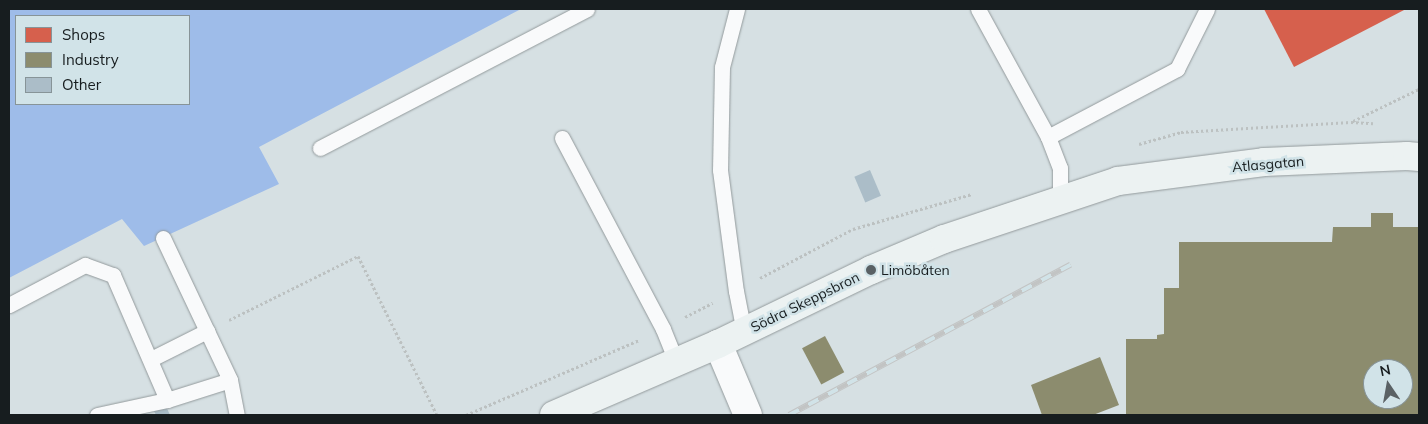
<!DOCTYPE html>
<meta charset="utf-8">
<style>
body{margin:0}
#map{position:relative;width:1428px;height:424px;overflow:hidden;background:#d6e0e3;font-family:Mulish,sans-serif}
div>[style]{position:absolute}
.water>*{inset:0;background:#9ebce9}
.shops>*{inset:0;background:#d6604d}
.industry>*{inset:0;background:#8c8c6e;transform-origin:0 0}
.building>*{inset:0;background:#abbdc8;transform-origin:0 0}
.path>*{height:3px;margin-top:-1.5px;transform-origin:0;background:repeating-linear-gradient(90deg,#bcc1c1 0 2.5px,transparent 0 5px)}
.roads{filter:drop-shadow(0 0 1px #939a9c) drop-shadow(0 0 1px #939a9c)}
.lane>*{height:15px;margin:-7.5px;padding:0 7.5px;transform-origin:7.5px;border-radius:7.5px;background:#f9fafb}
.street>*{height:28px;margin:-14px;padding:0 14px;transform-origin:14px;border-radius:14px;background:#f9fafb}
.secondary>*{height:28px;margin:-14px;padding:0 14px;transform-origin:14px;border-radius:14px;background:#ecf2f2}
.rail>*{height:5.5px;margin-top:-2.75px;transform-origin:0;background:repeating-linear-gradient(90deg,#d1e3e8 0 11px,#c2c4c4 0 22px);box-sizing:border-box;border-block:1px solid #c2c4c4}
.dots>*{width:14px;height:14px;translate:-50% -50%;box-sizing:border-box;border:2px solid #d1e3e8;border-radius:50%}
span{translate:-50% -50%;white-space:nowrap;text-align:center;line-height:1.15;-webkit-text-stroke:5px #d1e3e8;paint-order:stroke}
.street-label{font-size:14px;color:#171d1f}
.poi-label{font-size:14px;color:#171d1f}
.left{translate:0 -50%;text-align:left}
.frame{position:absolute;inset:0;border:10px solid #171d1f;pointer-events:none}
.legend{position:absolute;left:15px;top:15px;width:175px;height:90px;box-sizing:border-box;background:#d1e3e8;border:1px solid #879498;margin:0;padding:6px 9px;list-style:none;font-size:15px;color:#171d1f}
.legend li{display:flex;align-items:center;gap:10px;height:25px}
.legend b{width:25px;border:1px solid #879498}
.north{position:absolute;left:1363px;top:359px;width:50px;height:50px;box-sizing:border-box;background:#d1e3e8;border:1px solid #879498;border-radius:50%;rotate:348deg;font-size:14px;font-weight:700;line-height:20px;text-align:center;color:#171d1f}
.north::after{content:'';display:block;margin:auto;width:18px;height:22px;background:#5a6164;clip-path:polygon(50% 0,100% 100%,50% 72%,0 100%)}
</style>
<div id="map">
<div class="water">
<div style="clip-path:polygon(evenodd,9px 9px,521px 9px,259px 147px,279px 184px,144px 246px,122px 219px,9px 278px,9px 9px,16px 16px,189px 16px,189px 104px,16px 104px,16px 16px)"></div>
</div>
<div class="shops">
<div style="clip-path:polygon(1264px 9px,1406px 9px,1294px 67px)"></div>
</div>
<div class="industry">
<div style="clip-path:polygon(evenodd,1371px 213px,1393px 213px,1393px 227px,1419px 227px,1419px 415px,1126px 415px,1126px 339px,1157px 339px,1157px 335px,1164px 334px,1164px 288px,1179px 288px,1179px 242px,1332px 242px,1333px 227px,1371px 227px,1371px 213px,1373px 369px,1403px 369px,1403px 399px,1373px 399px,1373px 369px)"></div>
<div style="left:825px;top:336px;width:41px;height:26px;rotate:62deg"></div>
<div style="clip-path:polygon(1100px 357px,1119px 405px,1093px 415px,1042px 415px,1031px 385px)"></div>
</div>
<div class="building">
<div style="left:870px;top:170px;width:28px;height:17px;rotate:67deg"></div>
<div style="clip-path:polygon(165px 404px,170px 415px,156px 415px,153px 409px)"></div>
</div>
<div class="path">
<div style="left:1353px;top:121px;width:73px;rotate:-25.9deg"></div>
<div style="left:1139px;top:144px;width:44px;rotate:-15.9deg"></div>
<div style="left:1181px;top:132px;width:170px;rotate:-3.4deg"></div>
<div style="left:1351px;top:122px;width:22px;rotate:3deg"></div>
<div style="left:760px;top:278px;width:105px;rotate:-27.8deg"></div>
<div style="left:853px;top:229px;width:124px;rotate:-16.4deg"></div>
<div style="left:685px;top:317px;width:31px;rotate:-27deg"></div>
<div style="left:229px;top:320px;width:144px;rotate:-26.4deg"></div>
<div style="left:358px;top:256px;width:178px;rotate:63.6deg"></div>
<div style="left:466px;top:415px;width:189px;rotate:-23.4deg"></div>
</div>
<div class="roads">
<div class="lane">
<div style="left:737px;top:9px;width:60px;rotate:104.5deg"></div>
<div style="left:722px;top:67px;width:103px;rotate:91.1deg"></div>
<div style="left:720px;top:170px;width:122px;rotate:82.5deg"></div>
<div style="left:736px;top:291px;width:42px;rotate:79deg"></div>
<div style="left:978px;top:9px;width:146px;rotate:61.3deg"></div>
<div style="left:1048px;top:137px;width:33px;rotate:69deg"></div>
<div style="left:1060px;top:168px;width:32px;rotate:90deg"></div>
<div style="left:1048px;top:137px;width:146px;rotate:-27.8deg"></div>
<div style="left:1177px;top:69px;width:67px;rotate:-63.4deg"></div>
<div style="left:562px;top:138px;width:216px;rotate:62.1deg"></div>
<div style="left:663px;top:329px;width:35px;rotate:68deg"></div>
<div style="left:320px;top:148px;width:301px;rotate:-27.5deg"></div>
<div style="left:163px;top:238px;width:157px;rotate:64.7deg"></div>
<div style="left:230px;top:380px;width:36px;rotate:79deg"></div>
<div style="left:9px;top:305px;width:86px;rotate:-27.8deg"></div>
<div style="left:85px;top:265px;width:30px;rotate:20deg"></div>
<div style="left:113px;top:275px;width:136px;rotate:66.6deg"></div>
<div style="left:167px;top:400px;width:66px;rotate:-17.6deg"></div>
<div style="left:151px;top:359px;width:63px;rotate:-26.6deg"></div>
<div style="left:97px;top:415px;width:72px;rotate:-12.1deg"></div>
</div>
<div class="street">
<div style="left:718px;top:344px;width:77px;rotate:67.1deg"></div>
</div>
<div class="secondary">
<div style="left:554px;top:415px;width:179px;rotate:-23.4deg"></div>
<div style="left:718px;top:344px;width:170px;rotate:-25.8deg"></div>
<div style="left:871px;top:270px;width:79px;rotate:-23deg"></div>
<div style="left:944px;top:239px;width:183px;rotate:-18.4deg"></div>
<div style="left:1118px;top:181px;width:147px;rotate:-7.4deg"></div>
<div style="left:1264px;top:162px;width:143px;rotate:-2.4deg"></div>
<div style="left:1407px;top:156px;width:12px;rotate:5deg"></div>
</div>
</div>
<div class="rail">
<div style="left:789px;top:415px;width:319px;rotate:-28.1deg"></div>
</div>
<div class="dots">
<div style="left:871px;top:270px;background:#5a6164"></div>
</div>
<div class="street-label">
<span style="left:1268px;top:164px;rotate:-5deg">Atlasgatan</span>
<span style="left:805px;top:302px;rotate:-26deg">Södra Skeppsbron</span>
</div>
<div class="poi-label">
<span class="left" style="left:881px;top:270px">Limöbåten</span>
</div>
<div class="frame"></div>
<ul class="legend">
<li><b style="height:14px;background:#d6604d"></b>Shops</li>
<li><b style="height:14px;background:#8c8c6e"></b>Industry</li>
<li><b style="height:14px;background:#abbdc8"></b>Other</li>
</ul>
<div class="north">N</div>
</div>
